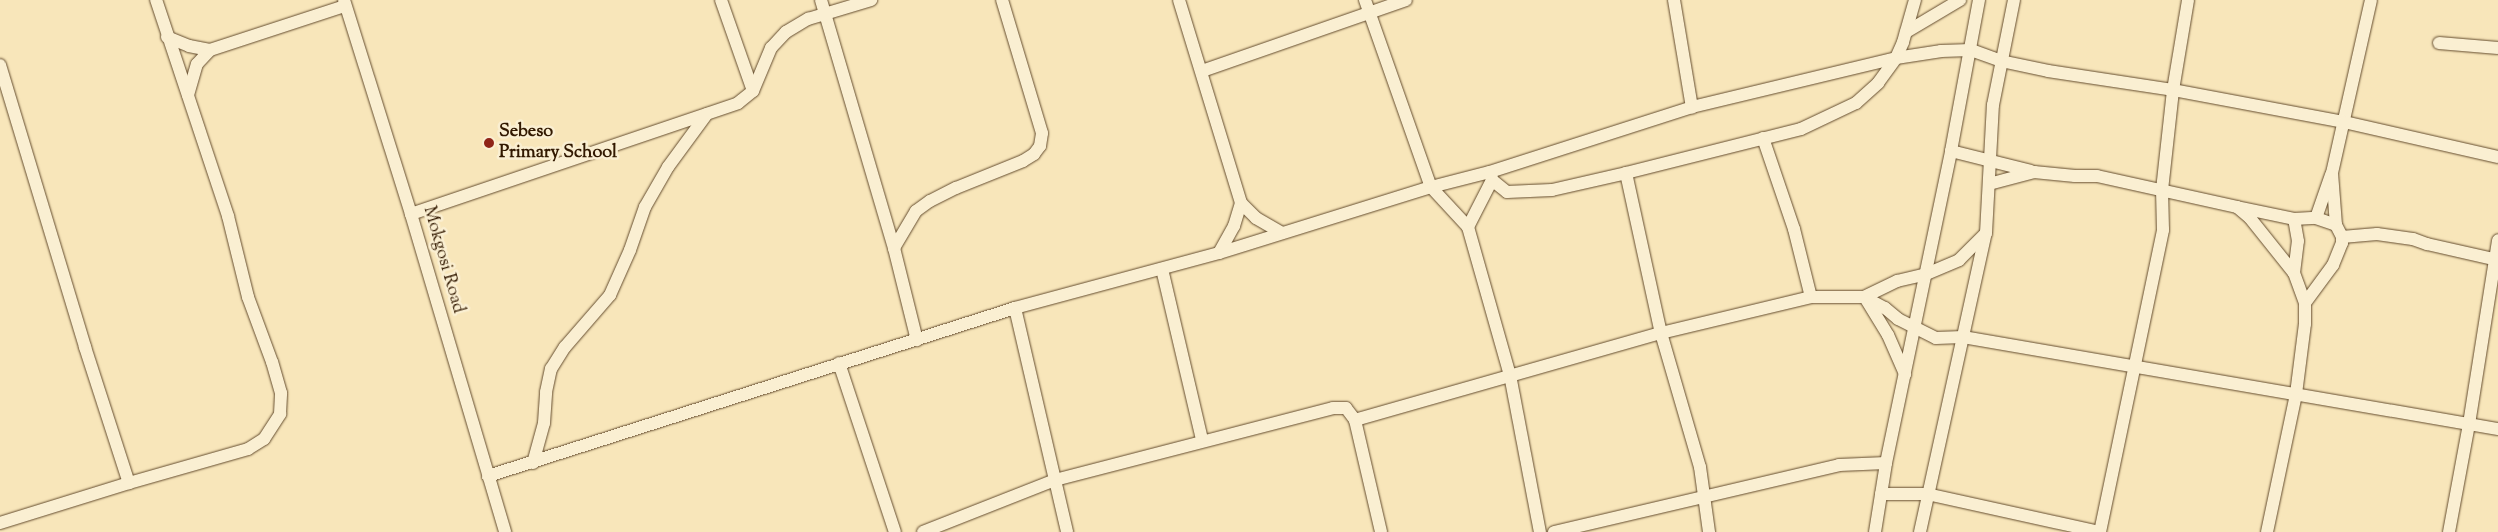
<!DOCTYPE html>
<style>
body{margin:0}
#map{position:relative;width:2498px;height:532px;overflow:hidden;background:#f8e6ba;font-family:"Sorts Mill Goudy",serif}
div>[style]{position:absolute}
.roads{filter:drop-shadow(0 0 1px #644c2e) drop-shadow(0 0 1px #644c2e)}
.minor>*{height:12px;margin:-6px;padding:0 6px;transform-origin:6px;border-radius:6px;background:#faefd2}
.dots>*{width:14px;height:14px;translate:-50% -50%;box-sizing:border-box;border:2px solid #faefd2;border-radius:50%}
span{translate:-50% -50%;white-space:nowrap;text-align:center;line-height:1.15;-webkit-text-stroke:5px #faefd2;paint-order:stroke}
.poi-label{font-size:18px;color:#321900;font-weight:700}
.left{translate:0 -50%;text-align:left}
.street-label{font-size:18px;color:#321900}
</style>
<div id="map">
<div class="roads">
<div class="minor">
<div style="left:344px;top:0;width:224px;rotate:72.6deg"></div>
<div style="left:411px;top:214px;width:332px;rotate:73.5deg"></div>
<div style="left:721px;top:0;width:96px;rotate:70.6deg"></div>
<div style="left:821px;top:0;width:259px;rotate:73.6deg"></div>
<div style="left:894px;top:248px;width:95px;rotate:76deg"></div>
<div style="left:1179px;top:0;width:212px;rotate:73deg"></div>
<div style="left:1241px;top:203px;width:21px;rotate:45deg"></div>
<div style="left:1256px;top:218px;width:30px;rotate:30deg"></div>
<div style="left:1365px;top:0;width:198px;rotate:70.6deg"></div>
<div style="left:1431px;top:187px;width:54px;rotate:47.2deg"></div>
<div style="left:1468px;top:227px;width:154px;rotate:74.2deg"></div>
<div style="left:1510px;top:375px;width:160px;rotate:79.2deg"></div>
<div style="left:1674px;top:0;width:109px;rotate:80.5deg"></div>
<div style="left:1906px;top:32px;width:63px;rotate:-30.7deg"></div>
<div style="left:167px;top:37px;width:24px;rotate:22deg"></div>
<div style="left:189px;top:46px;width:21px;rotate:11deg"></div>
<div style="left:210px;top:50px;width:142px;rotate:-18.1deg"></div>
<div style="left:2439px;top:43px;width:59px;rotate:4.8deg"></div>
<div style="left:0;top:65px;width:295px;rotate:73.2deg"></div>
<div style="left:85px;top:347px;width:143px;rotate:72.1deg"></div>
<div style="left:129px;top:483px;width:135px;rotate:162.8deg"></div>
<div style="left:1202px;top:71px;width:216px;rotate:-19.2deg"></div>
<div style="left:188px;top:95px;width:32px;rotate:-74deg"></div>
<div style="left:197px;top:64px;width:19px;rotate:-47deg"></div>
<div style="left:1763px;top:138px;width:96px;rotate:71.2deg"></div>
<div style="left:1794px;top:229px;width:70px;rotate:76deg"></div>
<div style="left:1951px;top:151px;width:82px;rotate:14deg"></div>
<div style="left:1626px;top:173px;width:164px;rotate:77.7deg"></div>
<div style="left:1661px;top:333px;width:140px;rotate:73.8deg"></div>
<div style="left:1700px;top:467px;width:66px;rotate:82.1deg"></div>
<div style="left:1492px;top:180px;width:19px;rotate:39deg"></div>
<div style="left:1507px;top:192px;width:45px;rotate:-2.5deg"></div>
<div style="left:1552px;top:190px;width:76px;rotate:-12.9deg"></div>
<div style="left:1626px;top:173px;width:180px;rotate:-14.1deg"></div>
<div style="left:1801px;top:129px;width:61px;rotate:-25.3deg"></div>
<div style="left:1856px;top:103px;width:30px;rotate:-42deg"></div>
<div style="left:1878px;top:83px;width:31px;rotate:-54deg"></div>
<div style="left:1896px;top:58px;width:17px;rotate:-66deg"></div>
<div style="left:1903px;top:42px;width:44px;rotate:-74.1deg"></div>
<div style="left:1989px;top:184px;width:47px;rotate:-14.9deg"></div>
<div style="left:2034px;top:172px;width:41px;rotate:5.6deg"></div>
<div style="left:2075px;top:176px;width:22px"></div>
<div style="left:2097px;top:176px;width:143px;rotate:12.5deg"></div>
<div style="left:2237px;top:207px;width:17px;rotate:40deg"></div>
<div style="left:2250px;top:218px;width:70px;rotate:51.3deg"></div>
<div style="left:2237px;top:207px;width:58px;rotate:11.9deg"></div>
<div style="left:2294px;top:219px;width:22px;rotate:-3deg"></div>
<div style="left:2316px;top:218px;width:21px;rotate:19deg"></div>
<div style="left:2336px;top:225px;width:13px;rotate:63deg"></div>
<div style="left:2342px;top:237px;width:35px;rotate:-5deg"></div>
<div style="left:2377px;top:234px;width:36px;rotate:8deg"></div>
<div style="left:2413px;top:239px;width:15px;rotate:20deg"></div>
<div style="left:2427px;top:244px;width:73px;rotate:12.7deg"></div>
<div style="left:411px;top:214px;width:345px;rotate:-18.7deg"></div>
<div style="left:738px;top:103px;width:19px;rotate:-39deg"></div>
<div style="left:753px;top:91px;width:47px;rotate:-67.3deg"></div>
<div style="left:771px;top:48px;width:22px;rotate:-47deg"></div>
<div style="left:786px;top:32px;width:26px;rotate:-31deg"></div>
<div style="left:808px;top:19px;width:66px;rotate:-16.8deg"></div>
<div style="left:2316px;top:218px;width:46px;rotate:-70.8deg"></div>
<div style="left:2336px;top:225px;width:52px;rotate:-94.4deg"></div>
<div style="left:2332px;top:173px;width:177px;rotate:-77.3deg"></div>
<div style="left:1468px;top:227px;width:53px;rotate:-62.9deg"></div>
<div style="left:1492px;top:180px;width:7px;rotate:-98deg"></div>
<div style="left:894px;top:248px;width:43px;rotate:-59.3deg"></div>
<div style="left:916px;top:211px;width:17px;rotate:-36deg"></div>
<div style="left:930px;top:201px;width:29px;rotate:-27deg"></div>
<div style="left:956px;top:188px;width:72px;rotate:-21.9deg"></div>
<div style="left:1023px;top:161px;width:13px;rotate:-32deg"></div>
<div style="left:1034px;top:154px;width:10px;rotate:-53deg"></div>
<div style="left:1040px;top:146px;width:13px;rotate:-81deg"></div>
<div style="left:1042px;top:133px;width:139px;rotate:-106.7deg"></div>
<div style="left:1219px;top:253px;width:31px;rotate:-61deg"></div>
<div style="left:1234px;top:226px;width:24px;rotate:-73deg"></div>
<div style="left:1162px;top:269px;width:176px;rotate:76.8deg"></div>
<div style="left:1864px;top:297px;width:24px;rotate:28deg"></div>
<div style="left:1885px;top:308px;width:17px;rotate:40deg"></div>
<div style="left:1898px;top:319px;width:42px;rotate:26.6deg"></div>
<div style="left:1936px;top:338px;width:27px;rotate:-2deg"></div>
<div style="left:1963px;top:337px;width:543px;rotate:9.76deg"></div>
<div style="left:1866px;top:299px;width:42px;rotate:58.6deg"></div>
<div style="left:1888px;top:335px;width:43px;rotate:66.4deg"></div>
<div style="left:2305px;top:303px;width:47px;rotate:-53.6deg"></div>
<div style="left:2333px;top:265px;width:24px;rotate:-68deg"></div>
<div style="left:2342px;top:243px;width:6px;rotate:-90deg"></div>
<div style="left:1015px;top:308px;width:230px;rotate:76.9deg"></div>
<div style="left:839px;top:363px;width:178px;rotate:71.7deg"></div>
<div style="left:1355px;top:420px;width:318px;rotate:-15.9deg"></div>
<div style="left:1661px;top:333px;width:154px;rotate:-13.5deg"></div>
<div style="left:1811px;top:297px;width:53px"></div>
<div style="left:1864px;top:297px;width:37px;rotate:-26deg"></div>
<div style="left:1897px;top:281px;width:28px;rotate:-13deg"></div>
<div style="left:1924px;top:275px;width:38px;rotate:-23deg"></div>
<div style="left:1959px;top:260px;width:38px;rotate:-45deg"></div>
<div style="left:533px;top:463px;width:41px;rotate:-74.6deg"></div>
<div style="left:544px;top:423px;width:31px;rotate:-86deg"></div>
<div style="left:546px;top:392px;width:24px;rotate:-78deg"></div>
<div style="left:551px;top:369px;width:26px;rotate:-58deg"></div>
<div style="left:565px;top:347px;width:69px;rotate:-49.1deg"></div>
<div style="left:610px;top:295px;width:49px;rotate:-66deg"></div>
<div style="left:630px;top:250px;width:46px;rotate:-70.8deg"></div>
<div style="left:645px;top:207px;width:46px;rotate:-60.1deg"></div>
<div style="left:668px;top:167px;width:66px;rotate:-53.7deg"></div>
<div style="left:488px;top:476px;width:553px;rotate:-17.68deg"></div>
<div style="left:1015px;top:308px;width:211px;rotate:-15.1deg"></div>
<div style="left:1219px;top:253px;width:222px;rotate:-17.3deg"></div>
<div style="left:1431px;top:187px;width:61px;rotate:-14.3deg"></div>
<div style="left:1490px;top:172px;width:212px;rotate:-17.8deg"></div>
<div style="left:1692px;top:107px;width:210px;rotate:-13.5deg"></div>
<div style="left:1896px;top:58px;width:46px;rotate:-8.8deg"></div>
<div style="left:1941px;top:51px;width:30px;rotate:-2deg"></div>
<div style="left:1971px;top:50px;width:32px;rotate:20deg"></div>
<div style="left:2001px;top:61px;width:48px;rotate:12deg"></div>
<div style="left:2048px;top:71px;width:126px;rotate:8.6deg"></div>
<div style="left:2173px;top:90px;width:174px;rotate:10.6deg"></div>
<div style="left:2344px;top:122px;width:158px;rotate:12.8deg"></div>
<div style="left:129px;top:483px;width:124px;rotate:-15.9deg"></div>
<div style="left:248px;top:449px;width:19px;rotate:-32deg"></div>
<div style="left:264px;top:439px;width:30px;rotate:-57deg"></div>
<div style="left:280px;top:414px;width:21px;rotate:-87deg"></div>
<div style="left:281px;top:393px;width:32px;rotate:-106deg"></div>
<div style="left:272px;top:362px;width:69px;rotate:-110.3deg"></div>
<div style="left:248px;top:297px;width:83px;rotate:-103.9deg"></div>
<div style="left:228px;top:216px;width:228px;rotate:-108.4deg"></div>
<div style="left:1881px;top:494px;width:46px"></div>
<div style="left:1927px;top:494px;width:177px;rotate:12.4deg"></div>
<div style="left:923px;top:532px;width:142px;rotate:-21.5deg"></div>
<div style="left:1055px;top:480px;width:287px;rotate:-14.5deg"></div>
<div style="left:1333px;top:408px;width:13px"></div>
<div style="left:1346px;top:408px;width:15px;rotate:53deg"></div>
<div style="left:1355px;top:420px;width:115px;rotate:76.9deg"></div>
<div style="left:1554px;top:532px;width:293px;rotate:-13.2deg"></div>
<div style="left:1839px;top:465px;width:47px;rotate:-2.4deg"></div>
<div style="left:1875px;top:532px;width:70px;rotate:-80.9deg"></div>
<div style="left:1886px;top:463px;width:319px;rotate:-78.2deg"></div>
<div style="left:1951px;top:151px;width:154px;rotate:-79.5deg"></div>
<div style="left:1920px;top:532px;width:306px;rotate:-77.6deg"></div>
<div style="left:1986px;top:233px;width:128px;rotate:-86.9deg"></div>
<div style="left:1993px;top:105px;width:107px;rotate:-78.7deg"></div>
<div style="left:2100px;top:532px;width:309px;rotate:-78.2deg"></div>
<div style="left:2163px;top:230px;width:40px;rotate:-91.4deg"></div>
<div style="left:2162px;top:190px;width:101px;rotate:-83.7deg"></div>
<div style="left:2173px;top:90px;width:91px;rotate:-80.5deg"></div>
<div style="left:2267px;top:532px;width:141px;rotate:-78.1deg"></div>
<div style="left:2296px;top:394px;width:71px;rotate:-82.7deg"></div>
<div style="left:2305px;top:324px;width:21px;rotate:-90deg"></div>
<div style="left:2305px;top:303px;width:32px;rotate:-110deg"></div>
<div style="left:2294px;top:273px;width:32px;rotate:-83deg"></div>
<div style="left:2298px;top:241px;width:22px;rotate:-100deg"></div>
<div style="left:2449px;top:532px;width:110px;rotate:-79.5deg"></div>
<div style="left:2469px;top:424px;width:186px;rotate:-81deg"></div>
</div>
</div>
<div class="dots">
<div style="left:489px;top:143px;background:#8f2418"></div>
</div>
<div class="poi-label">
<span class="left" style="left:499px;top:143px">Sebeso<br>Primary School</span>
</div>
<div class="street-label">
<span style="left:443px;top:260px;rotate:74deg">Mokgosi Road</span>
</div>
</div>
